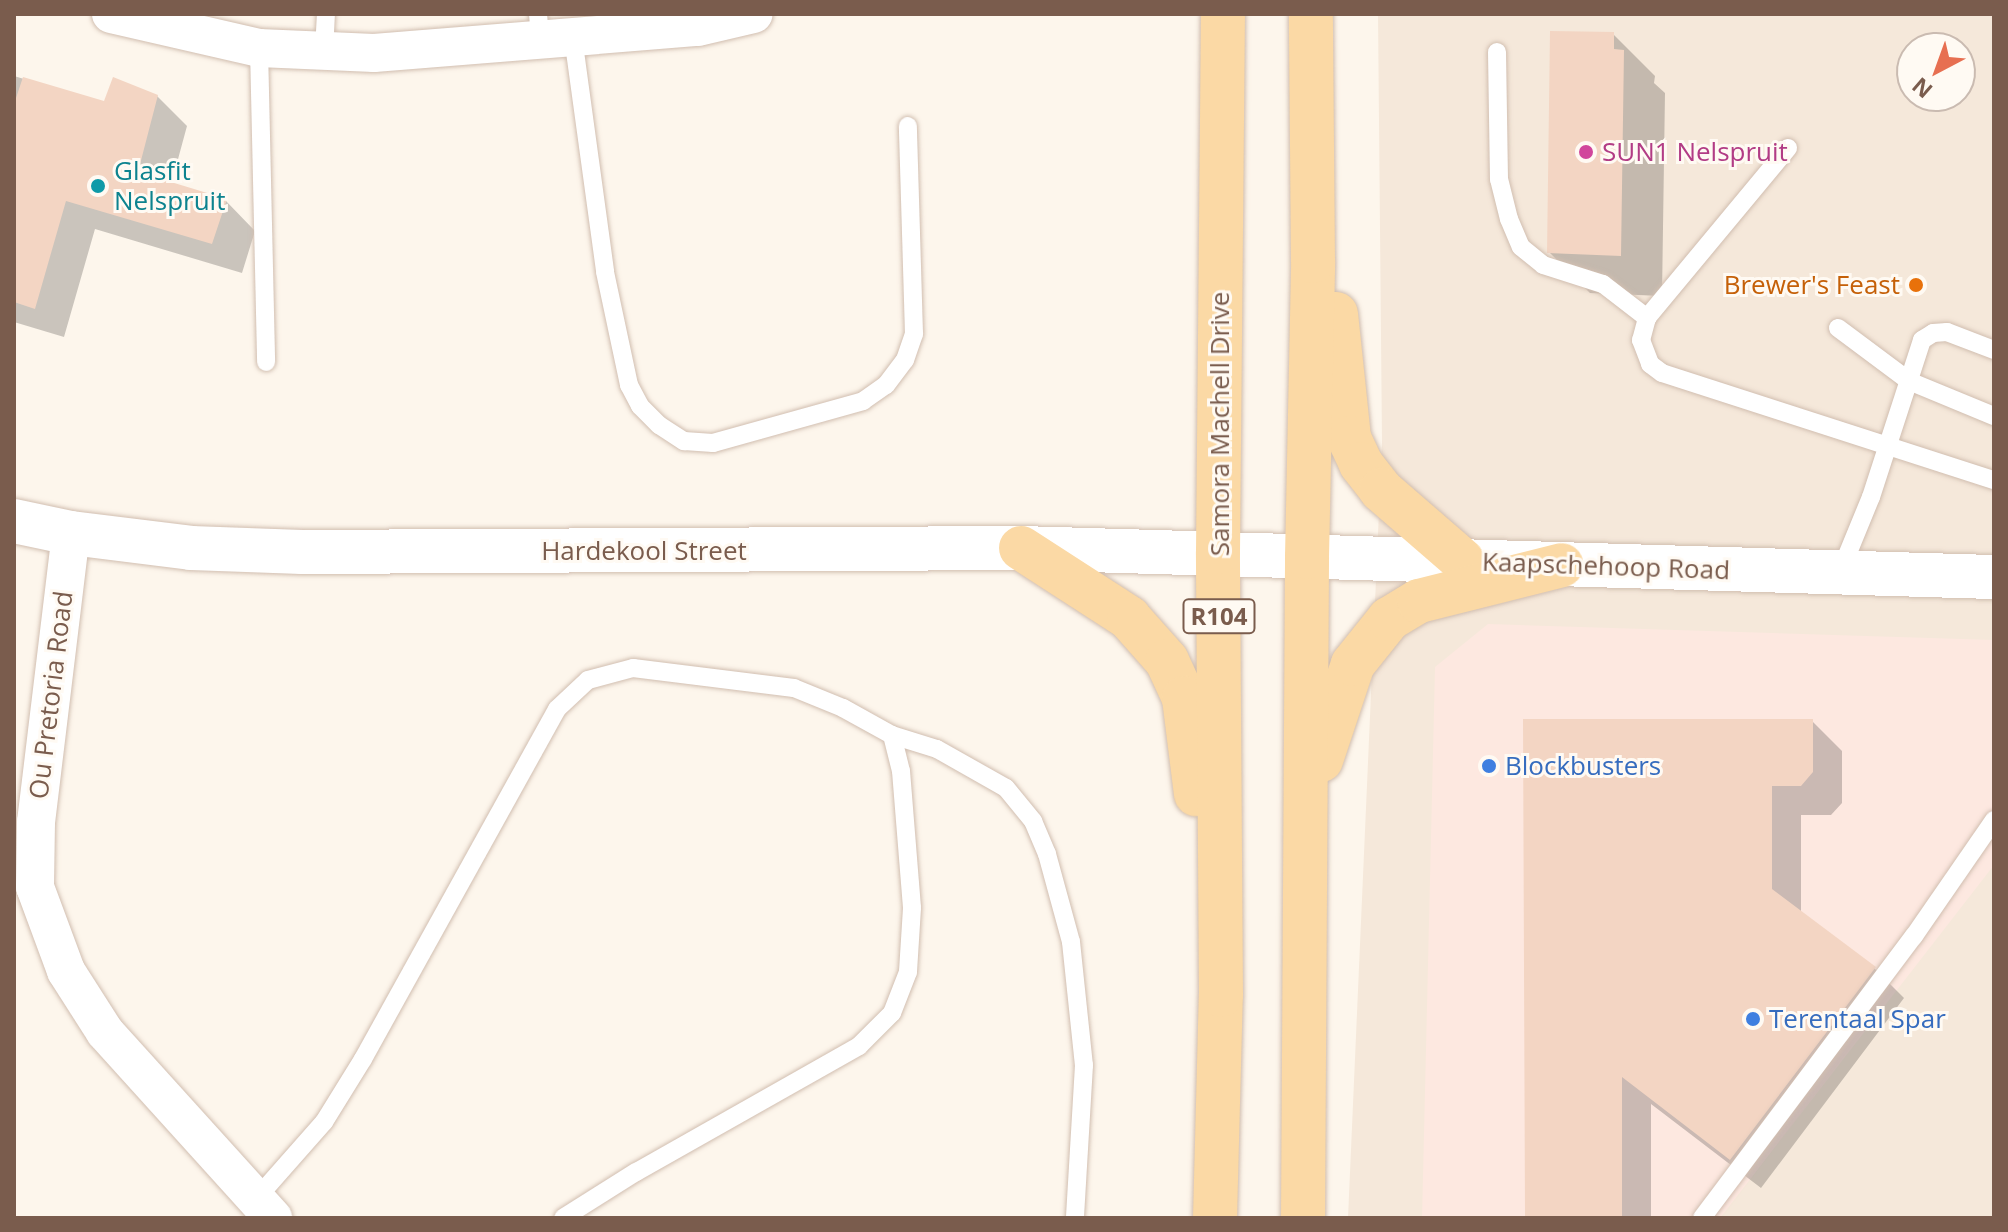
<!DOCTYPE html>
<style>
body{margin:0}
#map{position:relative;width:2008px;height:1232px;overflow:hidden;background:#fdf6ec;font-family:"Open Sans",sans-serif}
div>[style]{position:absolute}
.residential>*{inset:0;background:#f5e8da}
.commercial>*{inset:0;background:#fde8e0}
.shadow>*{inset:0;background:#0003}
.building>*{inset:0;background:#f3d5c3}
.roads{filter:drop-shadow(0 0 2px #d1beb0) drop-shadow(0 0 2px #d1beb0)}
.service>*{height:18px;margin:-9px;padding:0 9px;transform-origin:9px;border-radius:9px;background:#fff}
.minor>*{height:38px;margin:-19px;padding:0 19px;transform-origin:19px;border-radius:19px;background:#fff}
.secondary>*{height:44px;margin:-22px;padding:0 22px;transform-origin:22px;border-radius:22px;background:#fff}
.primary>*{height:44px;margin:-22px;padding:0 22px;transform-origin:22px;border-radius:22px;background:#fbd9a5}
.dots>*{width:22px;height:22px;translate:-50% -50%;box-sizing:border-box;border:4px solid #fffaf3;border-radius:50%}
span{translate:-50% -50%;white-space:nowrap;text-align:center;line-height:1.15;-webkit-text-stroke:6px #fffaf3;paint-order:stroke}
.shield-label span{padding:2px 6px;background:#fffaf3;border:2px solid;border-radius:6px;-webkit-text-stroke-width:0}
.shield-label{font-size:24px;color:#7a5c4d;font-weight:700}
.hotel-label{font-size:26px;color:#b23c85}
.left{translate:0 -50%;text-align:left}
.culture-label{font-size:26px;color:#0d838f}
.food-label{font-size:26px;color:#c56008}
.right{translate:-100% -50%;text-align:right}
.street-label{font-size:26px;color:#7a5c4d}
.shop-label{font-size:26px;color:#366cbe}
.frame{position:absolute;inset:0;border:16px solid #7a5c4d;pointer-events:none}
.north{position:absolute;left:1896px;top:32px;width:80px;height:80px;box-sizing:border-box;background:#fffaf3;border:2px solid #cabbb1;border-radius:50%;rotate:221deg;font-size:22px;font-weight:700;line-height:32px;text-align:center;color:#7a5c4d}
.north::after{content:'';display:block;margin:auto;width:28px;height:36px;background:#e76f51;clip-path:polygon(50% 0,100% 100%,50% 72%,0 100%)}
</style>
<div id="map">
<div class="residential">
<div style="clip-path:polygon(evenodd,1378px 14px,1994px 14px,1994px 1218px,1348px 1218px,1382px 443px,1378px 14px,1912px 48px,1960px 48px,1960px 96px,1912px 96px,1912px 48px)"></div>
</div>
<div class="commercial">
<div style="clip-path:polygon(1488px 624px,1994px 640px,1994px 865px,1720px 1218px,1422px 1218px,1435px 667px)"></div>
</div>
<div class="shadow">
<div style="clip-path:polygon(1613px 34px,1655px 76px,1654px 83px,1665px 93px,1662px 296px,1590px 293px,1549px 252px)"></div>
<div style="clip-path:polygon(14px 76px,105px 103px,157px 96px,187px 126px,171px 185px,226px 201px,255px 231px,242px 273px,95px 229px,64px 337px,14px 322px)"></div>
<div style="clip-path:polygon(1525px 721px,1812px 721px,1842px 751px,1842px 803px,1831px 815px,1801px 815px,1801px 913px,1874px 968px,1904px 998px,1761px 1188px,1651px 1104px,1651px 1218px,1527px 1218px)"></div>
</div>
<div class="building">
<div style="clip-path:polygon(1550px 31px,1614px 32px,1614px 49px,1624px 50px,1621px 256px,1547px 253px)"></div>
<div style="clip-path:polygon(23px 77px,104px 101px,113px 77px,158px 95px,138px 172px,227px 199px,212px 244px,66px 201px,35px 309px,14px 302px,14px 104px)"></div>
<div style="clip-path:polygon(1523px 719px,1813px 719px,1813px 772px,1801px 786px,1772px 786px,1772px 889px,1876px 967px,1730px 1160px,1622px 1077px,1622px 1218px,1525px 1218px)"></div>
</div>
<div class="roads">
<div class="service">
<div style="left:538px;top:14px;width:25px;rotate:85deg"></div>
<div style="left:573px;top:37px;width:237px;rotate:82.2deg"></div>
<div style="left:605px;top:272px;width:116px;rotate:78deg"></div>
<div style="left:629px;top:385px;width:24px;rotate:62deg"></div>
<div style="left:640px;top:406px;width:27px;rotate:45deg"></div>
<div style="left:659px;top:425px;width:30px;rotate:33deg"></div>
<div style="left:684px;top:441px;width:29px;rotate:4deg"></div>
<div style="left:713px;top:443px;width:156px;rotate:-15.6deg"></div>
<div style="left:863px;top:401px;width:28px;rotate:-35deg"></div>
<div style="left:886px;top:385px;width:31px;rotate:-53deg"></div>
<div style="left:905px;top:360px;width:28px;rotate:-71deg"></div>
<div style="left:914px;top:334px;width:208px;rotate:-91.7deg"></div>
<div style="left:259px;top:48px;width:314px;rotate:88.7deg"></div>
<div style="left:324px;top:51px;width:37px;rotate:-87deg"></div>
<div style="left:1497px;top:52px;width:127px;rotate:89.1deg"></div>
<div style="left:1499px;top:179px;width:41px;rotate:76deg"></div>
<div style="left:1509px;top:219px;width:30px;rotate:67deg"></div>
<div style="left:1521px;top:247px;width:28px;rotate:39deg"></div>
<div style="left:1543px;top:265px;width:63px;rotate:17.6deg"></div>
<div style="left:1603px;top:284px;width:56px;rotate:37.7deg"></div>
<div style="left:1788px;top:148px;width:221px;rotate:129.7deg"></div>
<div style="left:1647px;top:318px;width:23px;rotate:105deg"></div>
<div style="left:1641px;top:340px;width:26px;rotate:69deg"></div>
<div style="left:1650px;top:364px;width:15px;rotate:37deg"></div>
<div style="left:1662px;top:373px;width:349px;rotate:17.9deg"></div>
<div style="left:1838px;top:328px;width:89px;rotate:36.7deg"></div>
<div style="left:1909px;top:381px;width:92px;rotate:22.4deg"></div>
<div style="left:1841px;top:570px;width:79px;rotate:-67.7deg"></div>
<div style="left:1871px;top:497px;width:165px;rotate:-72deg"></div>
<div style="left:1922px;top:340px;width:13px;rotate:-32deg"></div>
<div style="left:1933px;top:333px;width:14px;rotate:-4deg"></div>
<div style="left:1947px;top:332px;width:50px;rotate:21deg"></div>
<div style="left:892px;top:735px;width:47px;rotate:17.3deg"></div>
<div style="left:937px;top:749px;width:79px;rotate:29.5deg"></div>
<div style="left:1006px;top:788px;width:43px;rotate:50.7deg"></div>
<div style="left:1033px;top:821px;width:36px;rotate:67deg"></div>
<div style="left:1047px;top:854px;width:91px;rotate:74.7deg"></div>
<div style="left:1071px;top:942px;width:124px;rotate:84deg"></div>
<div style="left:1084px;top:1065px;width:153px;rotate:93.4deg"></div>
<div style="left:256px;top:1199px;width:103px;rotate:-48.6deg"></div>
<div style="left:324px;top:1122px;width:74px;rotate:-58.2deg"></div>
<div style="left:363px;top:1059px;width:400px;rotate:-61deg"></div>
<div style="left:557px;top:709px;width:42px;rotate:-43.1deg"></div>
<div style="left:588px;top:680px;width:47px;rotate:-14.9deg"></div>
<div style="left:633px;top:668px;width:162px;rotate:7.1deg"></div>
<div style="left:794px;top:688px;width:53px;rotate:22.2deg"></div>
<div style="left:843px;top:708px;width:56px;rotate:28.9deg"></div>
<div style="left:892px;top:735px;width:37px;rotate:76deg"></div>
<div style="left:901px;top:771px;width:137px;rotate:85.4deg"></div>
<div style="left:912px;top:908px;width:64px;rotate:93.6deg"></div>
<div style="left:908px;top:972px;width:44px;rotate:111.3deg"></div>
<div style="left:892px;top:1013px;width:47px;rotate:135deg"></div>
<div style="left:859px;top:1046px;width:256px;rotate:150.5deg"></div>
<div style="left:636px;top:1172px;width:86px;rotate:147.8deg"></div>
<div style="left:1702px;top:1218px;width:353px;rotate:-53.1deg"></div>
<div style="left:1914px;top:936px;width:141px;rotate:-55.4deg"></div>
</div>
<div class="minor">
<div style="left:111px;top:14px;width:152px;rotate:12.9deg"></div>
<div style="left:259px;top:48px;width:115px;rotate:2.5deg"></div>
<div style="left:374px;top:53px;width:325px;rotate:-4.6deg"></div>
<div style="left:698px;top:27px;width:57px;rotate:-13.1deg"></div>
<div style="left:71px;top:533px;width:291px;rotate:96.9deg"></div>
<div style="left:36px;top:822px;width:65px;rotate:90.9deg"></div>
<div style="left:35px;top:887px;width:90px;rotate:69.7deg"></div>
<div style="left:66px;top:971px;width:72px;rotate:57.4deg"></div>
<div style="left:105px;top:1032px;width:251px;rotate:47.9deg"></div>
</div>
<div class="secondary">
<div style="left:14px;top:521px;width:58px;rotate:11.9deg"></div>
<div style="left:71px;top:533px;width:121px;rotate:7.1deg"></div>
<div style="left:191px;top:548px;width:111px;rotate:2.1deg"></div>
<div style="left:302px;top:552px;width:719px;rotate:-0.32deg"></div>
<div style="left:1021px;top:548px;width:973px;rotate:1.71deg"></div>
</div>
<div class="primary">
<div style="left:1336px;top:314px;width:125px;rotate:84deg"></div>
<div style="left:1349px;top:438px;width:29px;rotate:65deg"></div>
<div style="left:1361px;top:464px;width:33px;rotate:52deg"></div>
<div style="left:1381px;top:490px;width:108px;rotate:40.9deg"></div>
<div style="left:1021px;top:548px;width:129px;rotate:32.9deg"></div>
<div style="left:1129px;top:618px;width:57px;rotate:48.5deg"></div>
<div style="left:1167px;top:661px;width:41px;rotate:65.3deg"></div>
<div style="left:1184px;top:698px;width:97px;rotate:82.9deg"></div>
<div style="left:1321px;top:760px;width:101px;rotate:-71.6deg"></div>
<div style="left:1353px;top:664px;width:58px;rotate:-51.3deg"></div>
<div style="left:1389px;top:619px;width:35px;rotate:-31deg"></div>
<div style="left:1419px;top:601px;width:147px;rotate:-14.1deg"></div>
<div style="left:1215px;top:1218px;width:223px;rotate:-88.5deg"></div>
<div style="left:1221px;top:995px;width:443px;rotate:-90.4deg"></div>
<div style="left:1218px;top:552px;width:538px;rotate:-89.47deg"></div>
<div style="left:1303px;top:1218px;width:661px;rotate:-89.65deg"></div>
<div style="left:1307px;top:557px;width:296px;rotate:-88.8deg"></div>
<div style="left:1313px;top:261px;width:247px;rotate:-90.5deg"></div>
</div>
</div>
<div class="dots">
<div style="left:1586px;top:152px;background:#d1479c"></div>
<div style="left:98px;top:186px;background:#0f9aa8"></div>
<div style="left:1916px;top:285px;background:#e8710a"></div>
<div style="left:1489px;top:766px;background:#3f7fe0"></div>
<div style="left:1753px;top:1019px;background:#3f7fe0"></div>
</div>
<div class="shield-label">
<span style="left:1219px;top:616px">R104</span>
</div>
<div class="hotel-label">
<span class="left" style="left:1602px;top:152px">SUN1 Nelspruit</span>
</div>
<div class="culture-label">
<span class="left" style="left:114px;top:186px">Glasfit<br>Nelspruit</span>
</div>
<div class="food-label">
<span class="right" style="left:1900px;top:285px">Brewer's Feast</span>
</div>
<div class="street-label">
<span style="left:1220px;top:424px;rotate:-90deg">Samora Machell Drive</span>
<span style="left:644px;top:551px">Hardekool Street</span>
<span style="left:1606px;top:566px;rotate:2deg">Kaapschehoop Road</span>
<span style="left:51px;top:695px;rotate:-83deg">Ou Pretoria Road</span>
</div>
<div class="shop-label">
<span class="left" style="left:1505px;top:766px">Blockbusters</span>
<span class="left" style="left:1769px;top:1019px">Terentaal Spar</span>
</div>
<div class="frame"></div>
<div class="north">N</div>
</div>
